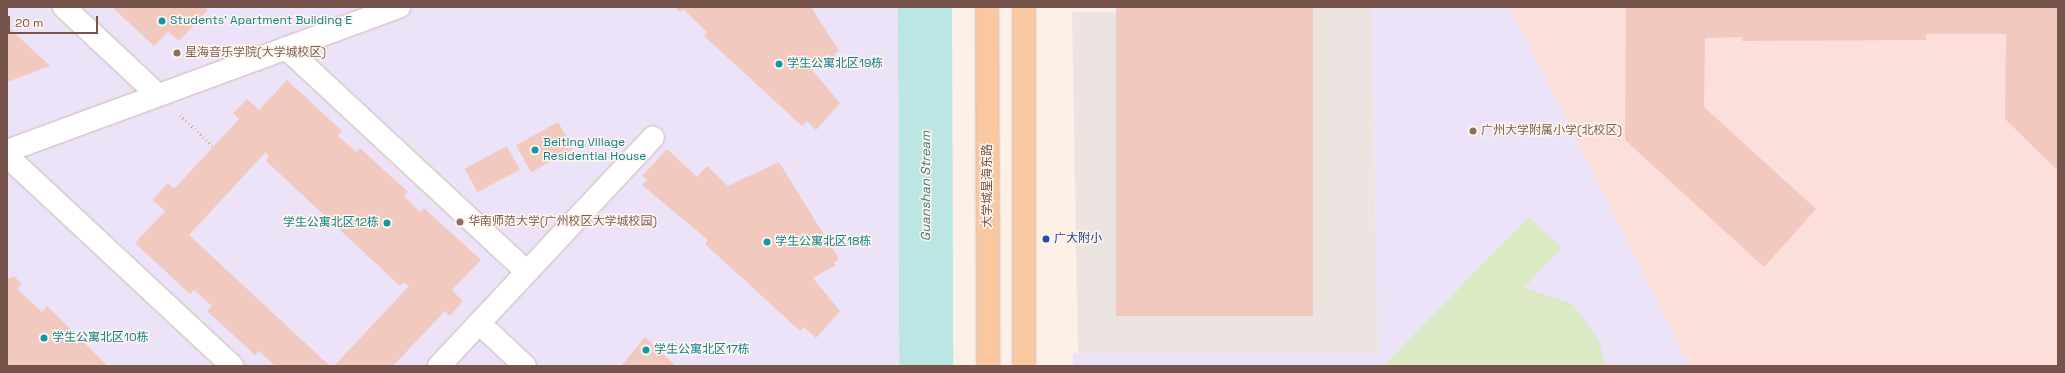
<!DOCTYPE html>
<meta charset="utf-8">
<style>
body{margin:0}
#map{position:relative;width:2065px;height:373px;overflow:hidden;background:#fcf0e7;font-family:"Space Grotesk","Noto Sans SC",sans-serif}
div>[style]{position:absolute}
.commercial>*{inset:0;background:#fcdedb}
.industrial>*{inset:0;background:#ece4e0;transform-origin:0 0}
.education>*{inset:0;background:#ede3f9;transform-origin:0 0}
.green>*{inset:0;background:#dbeac5}
.river>*{height:54px;margin:-27px;padding:0 27px;transform-origin:27px;border-radius:27px;background:#bbe6e4}
.building>*{inset:0;background:#f1c9be;transform-origin:0 0}
.path>*{height:2.5px;margin-top:-1.25px;transform-origin:0;background:repeating-linear-gradient(90deg,#d6aca1 0 1px,transparent 0 4px)}
.roads{filter:drop-shadow(0 0 1px #d0b8af) drop-shadow(0 0 1px #d0b8af)}
.minor>*{height:22px;margin:-11px;padding:0 11px;transform-origin:11px;border-radius:11px;background:#fff}
.major>*{height:22px;margin:-11px;padding:0 11px;transform-origin:11px;border-radius:11px;background:#f9c8a0}
.dots>*{width:11px;height:11px;translate:-50% -50%;box-sizing:border-box;border:2px solid #fff5ed;border-radius:50%}
span{translate:-50% -50%;white-space:nowrap;text-align:center;line-height:1.15;-webkit-text-stroke:3px #fff5ed;paint-order:stroke}
.culture-label{font-size:12px;color:#0d838f}
.left{translate:0 -50%;text-align:left}
.right{translate:-100% -50%;text-align:right}
.education-label{font-size:12px;color:#785e54}
.street-label{font-size:12px;color:#76534b}
.transit-label{font-size:12px;color:#164399}
.water-label{font-size:13px;color:#3f7b79;font-style:italic}
.frame{position:absolute;inset:0;border:8px solid #76534b;pointer-events:none}
.scale{position:absolute;left:8px;top:16px;width:90px;height:18px;box-sizing:border-box;border:2px solid #76534b;border-top:0;padding-left:5px;font-size:12px;line-height:14px;white-space:nowrap;color:#76534b;-webkit-text-stroke:3px #fff5ed;paint-order:stroke}
</style>
<div id="map">
<div class="commercial">
<div style="clip-path:polygon(1510px 7px,2058px 7px,2058px 366px,1690px 366px)"></div>
</div>
<div class="industrial">
<div style="left:1372px;top:7px;width:346px;height:300px;rotate:89deg"></div>
</div>
<div class="education">
<div style="left:7px;top:7px;width:906px;height:359px"></div>
<div style="clip-path:polygon(1372px 7px,1510px 7px,1690px 366px,1073px 366px,1073px 353px,1378px 353px)"></div>
</div>
<div class="green">
<div style="clip-path:polygon(1529px 217px,1562px 248px,1524px 288px,1573px 304px,1599px 341px,1606px 366px,1383px 366px)"></div>
</div>
<div class="river">
<div style="left:925px;top:7px;width:359px;rotate:89.8deg"></div>
</div>
<div class="building">
<div style="clip-path:polygon(112px 7px,205px 7px,208px 10px,179px 41px,168px 32px,154px 46px)"></div>
<div style="clip-path:polygon(675px 7px,811px 7px,839px 51px,834px 54px,836px 57px,812px 70px,840px 103px,816px 130px,807px 121px,802px 126px,704px 36px,707px 32px,683px 9px,680px 12px)"></div>
<div style="left:1116px;top:7px;width:197px;height:309px"></div>
<div style="clip-path:polygon(1626px 7px,2058px 7px,2058px 171px,2005px 119px,2006px 34px,1926px 34px,1926px 40px,1742px 41px,1742px 37px,1705px 38px,1704px 107px,1816px 209px,1764px 267px,1625px 140px)"></div>
<div style="clip-path:polygon(7px 26px,50px 66px,7px 82px)"></div>
<div style="clip-path:polygon(287px 80px,342px 131px,338px 136px,356px 152px,360px 148px,408px 192px,404px 196px,420px 212px,424px 208px,481px 260px,452px 290px,463px 301px,450px 316px,445px 311px,393px 366px,334px 366px,409px 286px,404px 282px,400px 286px,266px 161px,269px 156px,265px 153px,189px 235px,330px 366px,275px 366px,259px 351px,255px 355px,207px 311px,212px 306px,194px 290px,190px 294px,135px 243px,165px 211px,152px 200px,168px 183px,174px 189px,239px 119px,233px 113px,247px 99px,259px 110px)"></div>
<div style="left:558px;top:122px;width:31px;height:48px;rotate:61deg"></div>
<div style="left:507px;top:146px;width:27px;height:48px;rotate:62deg"></div>
<div style="clip-path:polygon(667px 149px,697px 177px,707px 166px,728px 186px,779px 162px,839px 259px,834px 263px,836px 265px,813px 278px,840px 311px,816px 338px,804px 327px,800px 331px,705px 244px,708px 240px,642px 185px,647px 180px,642px 176px)"></div>
<div style="clip-path:polygon(14px 276px,22px 284px,17px 289px,42px 312px,47px 306px,108px 366px,7px 366px,7px 279px)"></div>
<div style="clip-path:polygon(645px 337px,676px 366px,621px 366px)"></div>
</div>
<div class="path">
<div style="left:180px;top:115px;width:47px;rotate:43.3deg"></div>
</div>
<div class="roads">
<div class="minor">
<div style="left:64px;top:7px;width:129px;rotate:43.1deg"></div>
<div style="left:286px;top:48px;width:329px;rotate:42.9deg"></div>
<div style="left:7px;top:151px;width:418px;rotate:-20.2deg"></div>
<div style="left:7px;top:156px;width:308px;rotate:43deg"></div>
<div style="left:479px;top:323px;width:63px;rotate:43.1deg"></div>
<div style="left:439px;top:366px;width:313px;rotate:-46.9deg"></div>
</div>
<div class="major">
<div style="left:987px;top:7px;width:359px;rotate:89.8deg"></div>
<div style="left:1024px;top:7px;width:359px;rotate:90deg"></div>
</div>
</div>
<div class="dots">
<div style="left:162px;top:21px;background:#0f9aa8"></div>
<div style="left:177px;top:53px;background:#8d6e63"></div>
<div style="left:779px;top:64px;background:#0f9aa8"></div>
<div style="left:1473px;top:131px;background:#8d6e63"></div>
<div style="left:535px;top:150px;background:#0f9aa8"></div>
<div style="left:460px;top:222px;background:#8d6e63"></div>
<div style="left:387px;top:223px;background:#0f9aa8"></div>
<div style="left:1046px;top:239px;background:#1a4fb4"></div>
<div style="left:767px;top:242px;background:#0f9aa8"></div>
<div style="left:44px;top:338px;background:#0f9aa8"></div>
<div style="left:646px;top:350px;background:#0f9aa8"></div>
</div>
<div class="culture-label">
<span class="left" style="left:170px;top:21px">Students' Apartment Building E</span>
<span class="left" style="left:787px;top:64px">学生公寓北区19栋</span>
<span class="left" style="left:543px;top:150px">Beiting Village<br>Residential House</span>
<span class="right" style="left:379px;top:223px">学生公寓北区12栋</span>
<span class="left" style="left:775px;top:242px">学生公寓北区18栋</span>
<span class="left" style="left:52px;top:338px">学生公寓北区10栋</span>
<span class="left" style="left:654px;top:350px">学生公寓北区17栋</span>
</div>
<div class="education-label">
<span class="left" style="left:185px;top:53px">星海音乐学院(大学城校区)</span>
<span class="left" style="left:1481px;top:131px">广州大学附属小学(北校区)</span>
<span class="left" style="left:468px;top:222px">华南师范大学(广州校区大学城校园)</span>
</div>
<div class="street-label">
<span style="left:988px;top:186px;rotate:-90deg">大学城星海东路</span>
</div>
<div class="transit-label">
<span class="left" style="left:1054px;top:239px">广大附小</span>
</div>
<div class="water-label">
<span style="left:926px;top:186px;rotate:-90deg">Guanshan Stream</span>
</div>
<div class="frame"></div>
<div class="scale">20 m</div>
</div>
